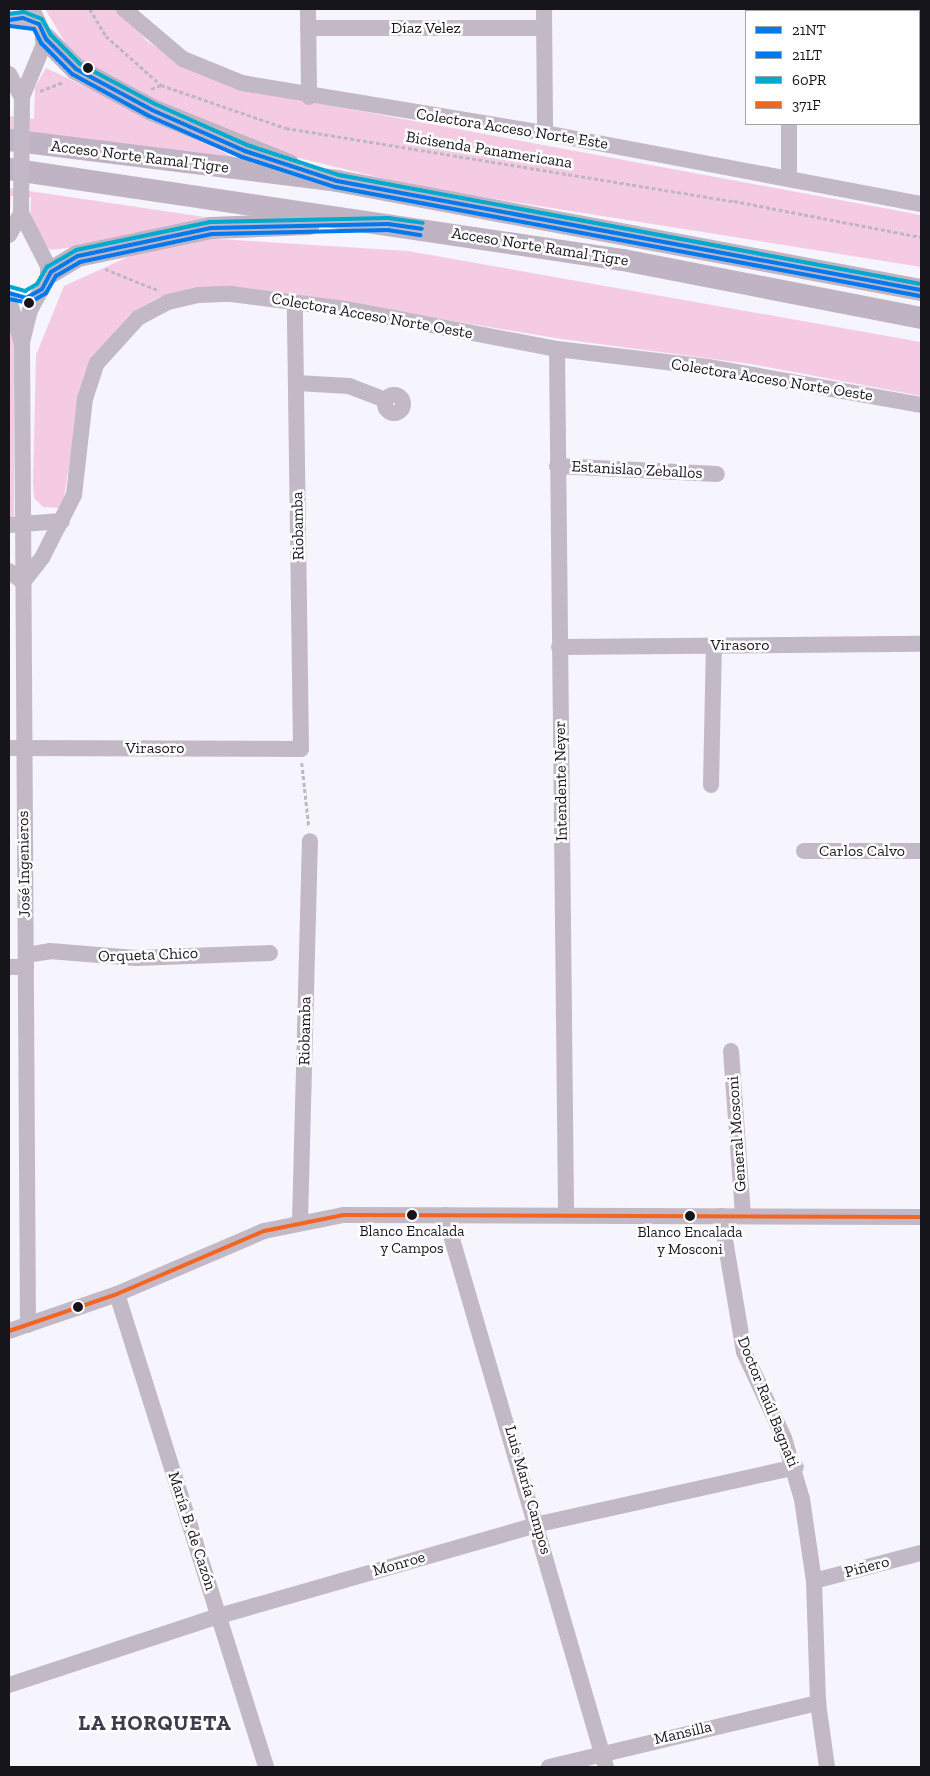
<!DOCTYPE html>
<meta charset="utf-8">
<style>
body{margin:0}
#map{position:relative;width:930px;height:1776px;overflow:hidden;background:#f6f4fc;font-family:"Zilla Slab",serif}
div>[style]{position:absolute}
.green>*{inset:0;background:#f5cbe4}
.path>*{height:2.5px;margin-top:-1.25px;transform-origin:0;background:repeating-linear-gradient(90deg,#beb7c1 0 4px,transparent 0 6.5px)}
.minor>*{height:16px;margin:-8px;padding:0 8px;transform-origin:8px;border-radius:8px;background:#c3b8c6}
.minor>.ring{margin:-8px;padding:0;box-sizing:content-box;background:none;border:16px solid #c3b8c6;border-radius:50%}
.highway>*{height:22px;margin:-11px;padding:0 11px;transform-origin:11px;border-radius:11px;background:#bfb3c4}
.minor-bridge>*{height:16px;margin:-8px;padding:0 8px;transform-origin:8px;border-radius:8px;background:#c3b8c6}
.bus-1>*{height:4px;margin:-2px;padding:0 2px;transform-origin:2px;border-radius:2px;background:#0079ef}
.bus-2>*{height:4px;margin:-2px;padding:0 2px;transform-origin:2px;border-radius:2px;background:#0079ef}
.bus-3>*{height:4px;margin:-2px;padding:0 2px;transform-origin:2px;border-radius:2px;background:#00a9ce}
.bus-4>*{height:4px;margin:-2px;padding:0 2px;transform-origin:2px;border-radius:2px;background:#f26522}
.dots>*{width:14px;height:14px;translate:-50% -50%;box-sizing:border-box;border:2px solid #fff;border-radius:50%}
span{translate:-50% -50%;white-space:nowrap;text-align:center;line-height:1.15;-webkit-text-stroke:5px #fff;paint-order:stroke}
.bus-label{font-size:15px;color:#17151c}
.street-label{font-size:16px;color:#17151c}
.district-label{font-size:21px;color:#3f3b4c;font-weight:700;letter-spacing:1px}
.frame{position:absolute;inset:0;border:10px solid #17151c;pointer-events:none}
.legend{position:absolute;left:745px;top:10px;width:175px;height:115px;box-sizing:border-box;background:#fff;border:1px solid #a2a1a4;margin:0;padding:6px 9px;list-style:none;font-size:15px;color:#17151c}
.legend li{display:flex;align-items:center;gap:10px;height:25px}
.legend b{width:25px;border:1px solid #a2a1a4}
</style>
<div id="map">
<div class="green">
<div style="clip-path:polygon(45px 9px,119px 9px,147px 41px,177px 61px,301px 100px,921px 215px,921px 267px,415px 186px,290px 156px,152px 101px,72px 54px)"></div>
<div style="clip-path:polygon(46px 68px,94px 91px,242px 161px,9px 130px,9px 116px,34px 119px,35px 87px)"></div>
<div style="clip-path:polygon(9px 188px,252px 224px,51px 250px,39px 243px,30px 223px,31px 197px,11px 196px,9px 227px)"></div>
<div style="clip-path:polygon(203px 238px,408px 251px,921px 342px,921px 396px,751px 364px,561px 339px,293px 294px,229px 287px,193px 290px,159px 297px,131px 313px,92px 358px,82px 384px,64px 498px,59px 508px,43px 507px,34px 498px,33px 483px,36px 355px,64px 286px,150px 247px)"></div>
<div style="clip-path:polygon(9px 331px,15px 346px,14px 516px,9px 519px)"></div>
</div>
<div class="path">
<div style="left:90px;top:9px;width:31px;rotate:59deg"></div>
<div style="left:106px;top:36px;width:74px;rotate:41.7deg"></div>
<div style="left:161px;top:85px;width:132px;rotate:19deg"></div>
<div style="left:286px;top:128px;width:454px;rotate:9.3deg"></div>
<div style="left:734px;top:201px;width:190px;rotate:10.9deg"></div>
<div style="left:151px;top:89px;width:11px;rotate:-22deg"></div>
<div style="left:40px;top:91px;width:25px;rotate:-21deg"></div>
<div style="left:105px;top:269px;width:59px;rotate:21.8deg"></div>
<div style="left:302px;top:763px;width:64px;rotate:83.8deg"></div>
</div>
<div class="minor">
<div style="left:124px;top:9px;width:77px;rotate:40.3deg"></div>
<div style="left:183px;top:59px;width:64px;rotate:22.1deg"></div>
<div style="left:242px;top:83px;width:307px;rotate:9.4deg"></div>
<div style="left:545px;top:133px;width:383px;rotate:10.7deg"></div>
<div style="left:308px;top:9px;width:88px;rotate:89.3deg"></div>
<div style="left:544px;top:9px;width:124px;rotate:89.5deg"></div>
<div style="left:788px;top:9px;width:2px;rotate:90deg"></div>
<div style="left:9px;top:20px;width:14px;rotate:-8deg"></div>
<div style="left:23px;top:18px;width:17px;rotate:21deg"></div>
<div style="left:919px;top:21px;width:2px"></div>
<div style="left:308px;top:28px;width:236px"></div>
<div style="left:9px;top:74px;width:26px;rotate:61deg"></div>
<div style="left:22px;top:97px;width:63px;rotate:-67.5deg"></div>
<div style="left:46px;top:39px;width:33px;rotate:-115deg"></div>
<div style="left:789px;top:124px;width:54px;rotate:90deg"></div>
<div style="left:21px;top:213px;width:66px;rotate:63deg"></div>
<div style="left:51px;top:272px;width:43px;rotate:118.9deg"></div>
<div style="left:30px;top:310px;width:33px;rotate:104deg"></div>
<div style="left:9px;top:235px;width:25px;rotate:-61deg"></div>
<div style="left:9px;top:300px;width:46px;rotate:73.5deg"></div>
<div style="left:22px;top:344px;width:981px;rotate:89.65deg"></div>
<div style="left:557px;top:349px;width:864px;rotate:89.4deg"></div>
<div style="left:297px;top:383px;width:52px;rotate:3.3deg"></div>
<div style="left:349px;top:386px;width:39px;rotate:21deg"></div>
<div class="ring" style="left:385px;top:395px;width:2px;height:2px"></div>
<div style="left:557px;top:466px;width:160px;rotate:2.9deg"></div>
<div style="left:9px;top:525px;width:53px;rotate:-4.3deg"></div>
<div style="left:9px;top:571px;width:18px;rotate:38deg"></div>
<div style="left:23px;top:582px;width:31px;rotate:-52deg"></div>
<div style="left:42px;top:558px;width:71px;rotate:-63.1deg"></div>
<div style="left:74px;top:495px;width:97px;rotate:-83.5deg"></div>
<div style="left:85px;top:399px;width:38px;rotate:-72deg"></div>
<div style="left:97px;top:363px;width:61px;rotate:-47.7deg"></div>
<div style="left:138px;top:318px;width:34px;rotate:-28deg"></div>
<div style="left:168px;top:302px;width:31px;rotate:-13deg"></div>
<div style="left:198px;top:295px;width:33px;rotate:-2deg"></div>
<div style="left:231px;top:294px;width:117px;rotate:7.4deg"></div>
<div style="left:347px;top:309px;width:214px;rotate:10.8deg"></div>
<div style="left:557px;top:349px;width:152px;rotate:6.8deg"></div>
<div style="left:708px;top:367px;width:216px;rotate:10.1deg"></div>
<div style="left:559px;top:647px;width:362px;rotate:-0.5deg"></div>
<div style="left:9px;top:748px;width:292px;rotate:0.2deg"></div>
<div style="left:301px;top:749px;width:445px;rotate:-90.8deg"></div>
<div style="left:711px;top:785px;width:139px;rotate:-88.8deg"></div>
<div style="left:804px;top:851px;width:117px"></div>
<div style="left:26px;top:955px;width:24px;rotate:-9deg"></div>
<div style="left:50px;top:951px;width:86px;rotate:4.7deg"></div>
<div style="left:136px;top:958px;width:134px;rotate:-2.1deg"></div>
<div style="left:9px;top:967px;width:17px"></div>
<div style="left:731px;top:1051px;width:165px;rotate:85.8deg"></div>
<div style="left:445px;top:1215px;width:575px;rotate:73.74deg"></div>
<div style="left:721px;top:1216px;width:138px;rotate:80.4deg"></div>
<div style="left:744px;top:1352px;width:95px;rotate:65.1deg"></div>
<div style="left:784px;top:1438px;width:64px;rotate:73.6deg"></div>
<div style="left:802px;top:1499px;width:83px;rotate:81.7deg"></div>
<div style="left:814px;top:1581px;width:122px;rotate:88.1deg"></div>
<div style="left:818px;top:1703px;width:65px;rotate:82deg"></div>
<div style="left:300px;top:1221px;width:380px;rotate:-88.5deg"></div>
<div style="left:117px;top:1294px;width:496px;rotate:72.5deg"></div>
<div style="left:9px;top:1331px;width:114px;rotate:-18.9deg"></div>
<div style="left:117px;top:1294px;width:160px;rotate:-23.2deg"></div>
<div style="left:264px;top:1231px;width:81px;rotate:-11.4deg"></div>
<div style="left:343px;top:1215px;width:578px;rotate:0.2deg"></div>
<div style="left:814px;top:1581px;width:111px;rotate:-14.7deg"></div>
<div style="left:9px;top:1685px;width:221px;rotate:-18.2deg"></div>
<div style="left:219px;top:1616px;width:333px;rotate:-16deg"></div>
<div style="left:539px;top:1524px;width:263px;rotate:-12.5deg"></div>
<div style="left:549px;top:1767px;width:277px;rotate:-13.4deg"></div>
</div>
<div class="highway">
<div style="left:46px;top:39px;width:42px;rotate:45deg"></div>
<div style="left:76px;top:69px;width:86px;rotate:28.3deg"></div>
<div style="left:152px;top:110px;width:148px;rotate:21.9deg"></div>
<div style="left:9px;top:140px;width:331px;rotate:7.1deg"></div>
<div style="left:337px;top:181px;width:594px;rotate:10.57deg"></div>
<div style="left:9px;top:169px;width:621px;rotate:8.43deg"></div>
<div style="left:623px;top:260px;width:304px;rotate:11deg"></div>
<div style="left:51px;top:272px;width:31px;rotate:-31deg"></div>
<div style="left:78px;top:256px;width:136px;rotate:-11.9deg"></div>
<div style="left:211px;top:228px;width:98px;rotate:-2.3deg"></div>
</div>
<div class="minor-bridge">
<div style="left:21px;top:213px;width:116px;rotate:-89.5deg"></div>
</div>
<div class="bus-1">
<div style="left:9px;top:20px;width:14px;rotate:-8deg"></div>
<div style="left:23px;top:18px;width:17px;rotate:21deg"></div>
<div style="left:39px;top:24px;width:17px;rotate:65deg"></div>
<div style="left:46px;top:39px;width:42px;rotate:45deg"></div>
<div style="left:76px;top:69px;width:86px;rotate:28.3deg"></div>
<div style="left:152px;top:110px;width:102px;rotate:23.8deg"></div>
<div style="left:245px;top:151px;width:97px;rotate:18.1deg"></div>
<div style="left:337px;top:181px;width:594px;rotate:10.57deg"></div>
<div style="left:9px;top:293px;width:18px;rotate:16deg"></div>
<div style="left:26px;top:298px;width:18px;rotate:-29deg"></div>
<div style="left:42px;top:289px;width:19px;rotate:-62deg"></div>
<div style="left:51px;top:272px;width:31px;rotate:-31deg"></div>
<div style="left:78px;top:256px;width:136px;rotate:-11.9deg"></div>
<div style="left:211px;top:228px;width:177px;rotate:-1.3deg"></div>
<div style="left:388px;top:224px;width:34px;rotate:8deg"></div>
</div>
<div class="bus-2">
<div style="left:10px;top:26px;width:24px;rotate:7deg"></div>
<div style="left:34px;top:29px;width:16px;rotate:63deg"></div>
<div style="left:41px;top:43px;width:44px;rotate:45deg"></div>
<div style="left:72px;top:74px;width:88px;rotate:28.6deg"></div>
<div style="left:149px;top:116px;width:102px;rotate:23.8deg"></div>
<div style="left:242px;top:157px;width:98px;rotate:17.9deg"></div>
<div style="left:335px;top:187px;width:595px;rotate:10.55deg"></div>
<div style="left:9px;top:299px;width:20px;rotate:11deg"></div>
<div style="left:29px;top:303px;width:20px;rotate:-30deg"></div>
<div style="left:46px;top:293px;width:20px;rotate:-60deg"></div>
<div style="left:56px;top:276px;width:28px;rotate:-30deg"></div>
<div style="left:80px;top:262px;width:135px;rotate:-12deg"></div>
<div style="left:212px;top:234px;width:176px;rotate:-1.3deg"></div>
<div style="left:388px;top:230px;width:33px;rotate:9deg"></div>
</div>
<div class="bus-3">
<div style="left:9px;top:14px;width:15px;rotate:-8deg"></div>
<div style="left:24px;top:12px;width:19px;rotate:21deg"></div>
<div style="left:42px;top:19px;width:18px;rotate:61deg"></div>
<div style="left:51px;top:35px;width:41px;rotate:45deg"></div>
<div style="left:80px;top:64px;width:85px;rotate:28.1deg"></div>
<div style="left:155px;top:104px;width:101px;rotate:24deg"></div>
<div style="left:247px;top:145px;width:97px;rotate:18.1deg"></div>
<div style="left:339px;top:175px;width:592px;rotate:10.61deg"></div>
<div style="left:11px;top:287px;width:15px;rotate:16deg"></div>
<div style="left:25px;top:291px;width:14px;rotate:-30deg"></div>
<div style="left:37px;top:284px;width:20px;rotate:-60deg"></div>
<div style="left:47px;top:267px;width:34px;rotate:-30deg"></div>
<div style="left:76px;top:250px;width:137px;rotate:-11.8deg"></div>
<div style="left:210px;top:222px;width:178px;rotate:-1.3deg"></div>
<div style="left:388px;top:218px;width:35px;rotate:8deg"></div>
</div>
<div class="bus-4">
<div style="left:9px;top:1331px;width:114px;rotate:-18.9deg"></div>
<div style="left:117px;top:1294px;width:160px;rotate:-23.2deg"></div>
<div style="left:264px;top:1231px;width:81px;rotate:-11.4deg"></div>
<div style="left:343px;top:1215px;width:578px;rotate:0.2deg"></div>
</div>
<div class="dots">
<div style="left:88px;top:68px;background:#17151c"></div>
<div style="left:29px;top:303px;background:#17151c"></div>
<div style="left:412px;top:1215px;background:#17151c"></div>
<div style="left:690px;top:1216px;background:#17151c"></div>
<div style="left:78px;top:1307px;background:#17151c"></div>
</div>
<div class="bus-label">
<span style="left:412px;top:1240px">Blanco Encalada<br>y Campos</span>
<span style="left:690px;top:1241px">Blanco Encalada<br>y Mosconi</span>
</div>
<div class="street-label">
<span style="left:426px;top:28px">Díaz Velez</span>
<span style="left:512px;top:129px;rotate:9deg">Colectora Acceso Norte Este</span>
<span style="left:489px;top:150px;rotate:9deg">Bicisenda Panamericana</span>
<span style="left:140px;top:157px;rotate:7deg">Acceso Norte Ramal Tigre</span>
<span style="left:540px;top:247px;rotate:9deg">Acceso Norte Ramal Tigre</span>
<span style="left:372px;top:316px;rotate:10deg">Colectora Acceso Norte Oeste</span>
<span style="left:772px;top:380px;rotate:9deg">Colectora Acceso Norte Oeste</span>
<span style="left:637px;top:470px;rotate:3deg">Estanislao Zeballos</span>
<span style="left:298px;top:526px;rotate:-91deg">Riobamba</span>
<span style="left:740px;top:645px">Virasoro</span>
<span style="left:155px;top:748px">Virasoro</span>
<span style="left:561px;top:781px;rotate:-91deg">Intendente Neyer</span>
<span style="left:862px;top:851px">Carlos Calvo</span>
<span style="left:24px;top:864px;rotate:-91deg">José Ingenieros</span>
<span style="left:148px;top:955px;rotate:-2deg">Orqueta Chico</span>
<span style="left:305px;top:1031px;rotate:-89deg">Riobamba</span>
<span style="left:737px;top:1134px;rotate:-94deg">General Mosconi</span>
<span style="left:768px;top:1402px;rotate:68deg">Doctor Raúl Bagnati</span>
<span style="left:528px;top:1490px;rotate:74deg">Luis María Campos</span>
<span style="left:192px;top:1531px;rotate:72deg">María B. de Cazón</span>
<span style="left:399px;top:1564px;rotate:-16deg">Monroe</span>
<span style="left:867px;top:1567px;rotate:-15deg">Piñero</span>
<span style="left:683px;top:1733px;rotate:-13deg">Mansilla</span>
</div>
<div class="district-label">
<span style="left:155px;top:1723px">LA HORQUETA</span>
</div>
<div class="frame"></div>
<ul class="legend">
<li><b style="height:6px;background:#0079ef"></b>21NT</li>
<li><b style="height:6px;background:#0079ef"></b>21LT</li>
<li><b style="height:6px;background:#00a9ce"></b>60PR</li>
<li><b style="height:6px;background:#f26522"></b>371F</li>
</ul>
</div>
